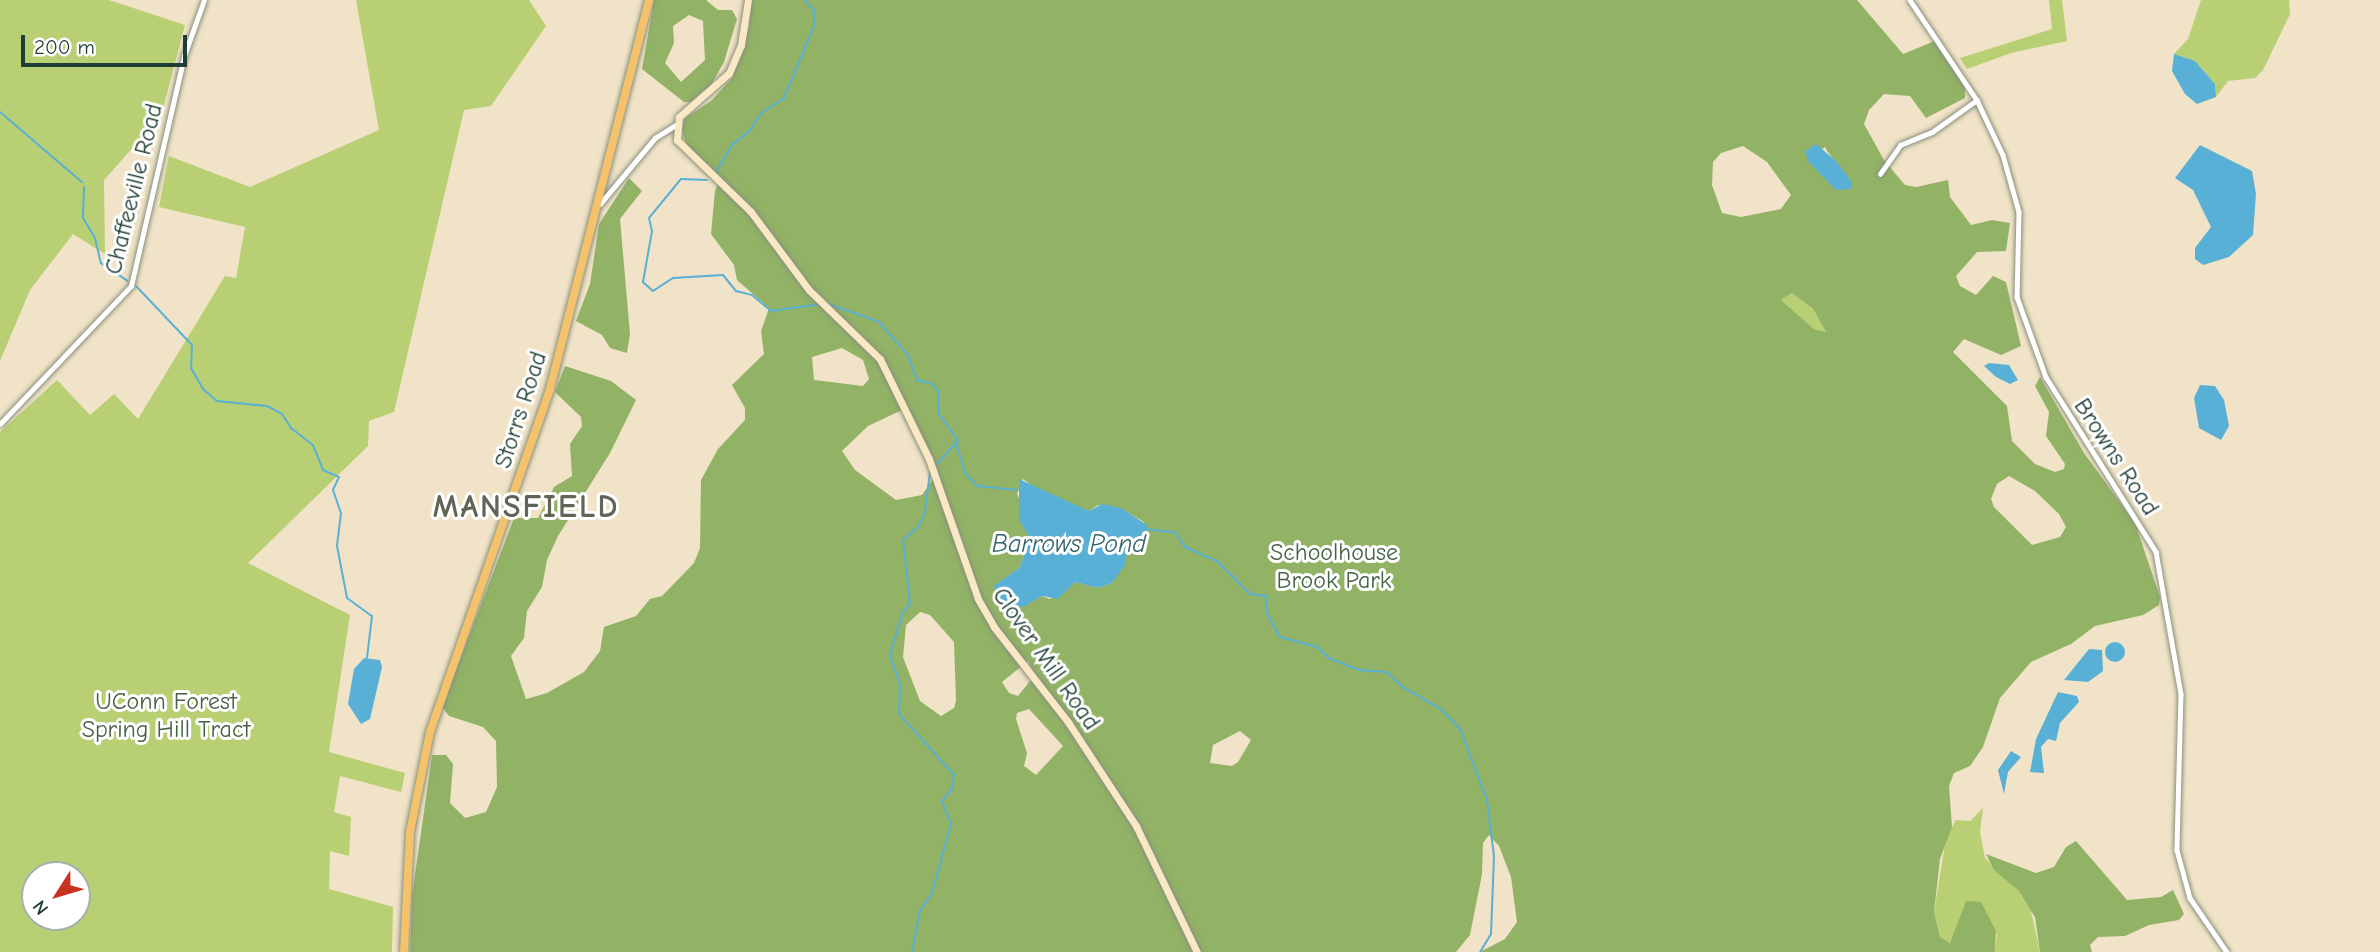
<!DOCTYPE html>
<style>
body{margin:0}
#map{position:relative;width:2380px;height:952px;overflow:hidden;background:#f1e3c7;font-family:"Comic Neue",sans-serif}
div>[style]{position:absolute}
.green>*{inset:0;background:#b9cf74}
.forest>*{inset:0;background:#92b266}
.water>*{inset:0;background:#59b0d6}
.round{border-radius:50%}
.stream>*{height:2px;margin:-1px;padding:0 1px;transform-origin:1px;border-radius:1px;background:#59b0d6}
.roads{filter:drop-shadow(0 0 2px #88907e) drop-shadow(0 0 2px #88907e)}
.street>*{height:4.5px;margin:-2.25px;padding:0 2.25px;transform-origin:2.25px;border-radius:2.25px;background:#fff}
.secondary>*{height:7px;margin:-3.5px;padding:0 3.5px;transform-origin:3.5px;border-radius:3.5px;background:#fae7c3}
.primary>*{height:8px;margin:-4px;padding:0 4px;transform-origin:4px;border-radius:4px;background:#f3c26a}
span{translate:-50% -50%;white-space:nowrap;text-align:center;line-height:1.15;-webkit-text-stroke:6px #fff;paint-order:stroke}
.street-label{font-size:24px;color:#1f3d34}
.park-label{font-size:24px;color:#466244}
.water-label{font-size:26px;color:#33656d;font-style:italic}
.district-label{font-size:32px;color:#616555;font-weight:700;letter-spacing:2px}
.north{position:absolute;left:21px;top:861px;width:70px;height:70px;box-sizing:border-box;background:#fff;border:2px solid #a5b1ae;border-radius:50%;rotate:233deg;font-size:19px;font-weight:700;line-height:28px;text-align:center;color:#1f3d34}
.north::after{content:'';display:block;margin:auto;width:24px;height:32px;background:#c8321e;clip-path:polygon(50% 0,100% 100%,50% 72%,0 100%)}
.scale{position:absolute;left:21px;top:35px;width:166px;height:32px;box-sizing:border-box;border:4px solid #1f3d34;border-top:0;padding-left:9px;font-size:21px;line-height:24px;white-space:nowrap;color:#1f3d34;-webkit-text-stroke:5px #fff;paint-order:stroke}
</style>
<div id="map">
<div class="green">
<div style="clip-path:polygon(0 0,109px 0,185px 25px,161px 116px,104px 180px,105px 254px,73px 234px,30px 290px,0 361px)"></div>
<div style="clip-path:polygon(evenodd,356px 0,529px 0,546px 26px,491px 106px,464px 110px,394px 412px,369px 421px,368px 446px,248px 563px,350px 615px,329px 752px,405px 773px,401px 792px,340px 776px,334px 812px,351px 817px,349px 856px,330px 851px,329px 889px,393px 907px,392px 952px,0 952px,0 432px,57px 380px,90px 415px,114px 394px,138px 419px,225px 276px,236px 278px,245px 227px,159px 207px,169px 156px,250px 187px,379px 130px,356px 0,35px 875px,77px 875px,77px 917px,35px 917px,35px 875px)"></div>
<div style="clip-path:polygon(2049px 0,2062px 0,2067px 41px,2011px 53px,1967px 69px,1960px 58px,2052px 29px)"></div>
<div style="clip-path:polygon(2201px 0,2289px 0,2290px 14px,2263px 70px,2255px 78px,2228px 81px,2216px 97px,2215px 84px,2195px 61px,2174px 54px,2188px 39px)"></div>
<div style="clip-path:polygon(1792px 293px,1813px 309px,1826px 332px,1814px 329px,1781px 300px)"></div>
<div style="clip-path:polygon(1983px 808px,1980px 832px,1985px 858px,2018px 890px,2031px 911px,2040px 952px,1995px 952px,1997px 935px,1991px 921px,1964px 906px,1953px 941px,1946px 943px,1940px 937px,1934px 912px,1946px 838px,1956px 820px,1970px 821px)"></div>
</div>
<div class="forest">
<div style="clip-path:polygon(evenodd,654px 0,706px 0,718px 10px,732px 10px,737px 19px,724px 62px,711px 85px,691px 102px,684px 102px,642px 69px,654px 0,689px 15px,703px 21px,705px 60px,681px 82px,665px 63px,674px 43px,673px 26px,689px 15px)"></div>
<div style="clip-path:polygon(evenodd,751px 0,1857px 0,1903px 54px,1935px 41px,1965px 87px,1965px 98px,1926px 118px,1910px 96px,1884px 94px,1869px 110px,1864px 124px,1884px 160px,1905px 185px,1916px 187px,1948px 180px,1950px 197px,1971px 225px,1992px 220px,2010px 223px,2006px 251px,1977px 252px,1956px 276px,1960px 286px,1976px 295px,1993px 276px,2006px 282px,2021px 346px,2001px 355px,1964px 339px,1953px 352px,2007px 406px,2012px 441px,2035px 464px,2055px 472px,2064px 469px,2065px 464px,2046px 436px,2049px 412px,2035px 386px,2040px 377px,2084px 453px,2135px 523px,2160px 597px,2159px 605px,2143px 615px,2095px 626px,2071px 644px,2031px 662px,2000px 698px,1983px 747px,1970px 766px,1954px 773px,1949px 786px,1952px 827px,1940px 859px,1934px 912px,1940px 937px,1950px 943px,1966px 901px,1981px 902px,1996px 931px,1995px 952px,1480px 952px,1505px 939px,1517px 922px,1511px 877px,1499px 846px,1489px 835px,1483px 843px,1482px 874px,1470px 935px,1456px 952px,410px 952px,412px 896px,432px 755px,446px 755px,453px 764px,450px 803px,465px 818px,486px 812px,497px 787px,496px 741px,483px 727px,449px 716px,442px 707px,514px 518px,538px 518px,554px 487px,572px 476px,570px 444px,582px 426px,581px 417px,555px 392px,565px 366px,611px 381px,636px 400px,610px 453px,558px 536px,547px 560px,542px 587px,527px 611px,524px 638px,511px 656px,526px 699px,547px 693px,584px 672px,600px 651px,604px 627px,636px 616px,650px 599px,662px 596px,694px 563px,700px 548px,701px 480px,718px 449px,745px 420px,745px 408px,732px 385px,764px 354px,761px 331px,769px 308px,737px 280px,734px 265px,711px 234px,715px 191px,720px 179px,687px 146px,681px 128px,685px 118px,711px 101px,732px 78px,749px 27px,751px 0,1743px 146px,1767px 162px,1791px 195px,1781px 209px,1741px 217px,1722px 213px,1712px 185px,1713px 162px,1721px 153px,1743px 146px,751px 0,1825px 147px,1827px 151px,1851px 181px,1808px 161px,1825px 147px,751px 0,1792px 293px,1813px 309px,1826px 332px,1814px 329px,1781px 300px,1792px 293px,751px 0,842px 348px,863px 360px,869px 379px,863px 386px,814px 380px,812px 357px,842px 348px,751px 0,902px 410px,913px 417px,938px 471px,922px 495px,896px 500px,855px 470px,842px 451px,868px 426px,902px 410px,751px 0,2009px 476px,2035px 491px,2059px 514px,2066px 527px,2060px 537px,2032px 545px,1994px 507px,1991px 499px,1997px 484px,2009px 476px,751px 0,1023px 479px,1041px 492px,1089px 511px,1098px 505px,1120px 508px,1144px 522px,1112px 583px,1098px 588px,1075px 582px,1050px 599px,1042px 596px,1015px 608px,995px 586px,1020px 567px,1030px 538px,1019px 516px,1022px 505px,1017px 494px,1023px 479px,751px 0,920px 612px,930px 615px,954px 642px,956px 701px,954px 708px,941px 716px,920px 701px,903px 657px,906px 625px,920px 612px,751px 0,1028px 661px,1035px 675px,1018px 696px,1009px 693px,1002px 682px,1028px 661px,751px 0,1029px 709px,1063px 746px,1036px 775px,1024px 766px,1027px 753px,1016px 719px,1017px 713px,1029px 709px,751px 0,1240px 731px,1251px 740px,1238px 762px,1232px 766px,1210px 763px,1213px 745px,1240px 731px)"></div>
<div style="clip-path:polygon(629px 178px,642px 191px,620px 219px,630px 334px,627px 353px,610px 348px,602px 335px,576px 321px,590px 284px,599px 224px)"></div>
<div style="clip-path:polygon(2076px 841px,2127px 900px,2161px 897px,2173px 890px,2184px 914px,2179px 920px,2149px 925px,2125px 936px,2098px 937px,2090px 945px,2092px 952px,2040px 952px,2035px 917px,2018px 890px,1994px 870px,1986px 854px,2036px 873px,2054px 867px,2066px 847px)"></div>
</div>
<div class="water">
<div style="clip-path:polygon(2174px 54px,2195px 61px,2215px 84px,2216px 97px,2197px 104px,2185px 94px,2172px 71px)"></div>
<div style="clip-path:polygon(1816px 144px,1836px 161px,1851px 181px,1851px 189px,1836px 190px,1808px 161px,1805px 151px)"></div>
<div style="clip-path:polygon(2200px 145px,2252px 171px,2256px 194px,2253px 235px,2229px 257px,2203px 265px,2195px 259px,2195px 248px,2211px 227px,2193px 190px,2175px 178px)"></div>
<div style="clip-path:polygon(1989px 363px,2009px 365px,2018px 380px,2010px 384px,1996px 377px,1984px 366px)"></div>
<div style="clip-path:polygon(2200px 385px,2215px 386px,2224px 400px,2229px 426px,2221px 440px,2199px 428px,2194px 398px)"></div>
<div style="clip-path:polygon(1019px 479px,1089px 511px,1102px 504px,1121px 508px,1147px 525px,1145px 536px,1127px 551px,1125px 565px,1112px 583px,1098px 588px,1075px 582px,1058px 599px,1042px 596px,1023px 607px,997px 601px,994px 586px,1020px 567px,1030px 538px,1019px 520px)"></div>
<div class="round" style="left:2105px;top:642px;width:20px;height:20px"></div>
<div style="clip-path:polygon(2089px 649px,2102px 650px,2103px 671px,2088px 682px,2064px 680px)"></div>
<div style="clip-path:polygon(364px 658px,380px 660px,382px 667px,370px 719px,361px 724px,348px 704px,354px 669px)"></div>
<div style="clip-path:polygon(2058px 692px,2077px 696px,2079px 702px,2060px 723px,2056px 741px,2048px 739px,2041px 747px,2044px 773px,2030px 772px,2036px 739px)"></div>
<div style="clip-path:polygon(2011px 751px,2021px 757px,2008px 772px,2004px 794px,1998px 770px)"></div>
</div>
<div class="stream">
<div style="left:0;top:112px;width:108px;rotate:40.5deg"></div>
<div style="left:716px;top:172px;width:31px;rotate:-59deg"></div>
<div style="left:732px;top:145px;width:25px;rotate:-40deg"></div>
<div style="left:751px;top:129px;width:19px;rotate:-58deg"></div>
<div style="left:761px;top:113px;width:27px;rotate:-33deg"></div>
<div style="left:784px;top:98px;width:78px;rotate:-67.4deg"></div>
<div style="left:814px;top:26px;width:15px;rotate:-90deg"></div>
<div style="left:814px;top:11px;width:14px;rotate:-129deg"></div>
<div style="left:707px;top:180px;width:26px;rotate:-178deg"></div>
<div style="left:681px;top:179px;width:50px;rotate:129.4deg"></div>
<div style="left:649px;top:218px;width:13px;rotate:77deg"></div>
<div style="left:652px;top:231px;width:52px;rotate:100deg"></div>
<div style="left:643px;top:282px;width:13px;rotate:42deg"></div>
<div style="left:653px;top:291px;width:24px;rotate:-33deg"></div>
<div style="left:673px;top:278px;width:50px;rotate:-3.4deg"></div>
<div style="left:723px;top:275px;width:21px;rotate:51deg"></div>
<div style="left:736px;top:291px;width:16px;rotate:14deg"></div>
<div style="left:752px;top:295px;width:25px;rotate:40deg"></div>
<div style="left:771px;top:311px;width:50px;rotate:-8deg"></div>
<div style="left:84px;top:187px;width:31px;rotate:92deg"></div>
<div style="left:83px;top:218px;width:23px;rotate:59deg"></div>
<div style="left:95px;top:238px;width:26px;rotate:77deg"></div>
<div style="left:101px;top:263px;width:32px;rotate:34deg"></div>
<div style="left:136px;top:286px;width:81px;rotate:46.5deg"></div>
<div style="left:192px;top:345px;width:23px;rotate:92deg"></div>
<div style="left:191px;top:368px;width:24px;rotate:60deg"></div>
<div style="left:203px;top:389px;width:18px;rotate:41deg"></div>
<div style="left:217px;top:401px;width:50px;rotate:5.7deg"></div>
<div style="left:267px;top:406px;width:17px;rotate:28deg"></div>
<div style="left:282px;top:414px;width:17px;rotate:57deg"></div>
<div style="left:291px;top:428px;width:28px;rotate:38deg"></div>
<div style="left:313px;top:445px;width:27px;rotate:68deg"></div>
<div style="left:323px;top:470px;width:17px;rotate:24deg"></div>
<div style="left:339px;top:477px;width:14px;rotate:115deg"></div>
<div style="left:333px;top:490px;width:24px;rotate:71deg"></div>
<div style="left:341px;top:513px;width:33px;rotate:97deg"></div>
<div style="left:337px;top:546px;width:53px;rotate:79.1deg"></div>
<div style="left:347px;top:598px;width:31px;rotate:36deg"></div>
<div style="left:372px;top:616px;width:42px;rotate:96.8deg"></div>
<div style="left:826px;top:303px;width:56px;rotate:19.7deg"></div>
<div style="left:879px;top:322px;width:44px;rotate:48.7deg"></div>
<div style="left:908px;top:355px;width:27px;rotate:70deg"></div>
<div style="left:917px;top:380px;width:16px;rotate:15deg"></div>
<div style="left:932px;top:384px;width:9px;rotate:49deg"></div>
<div style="left:938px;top:391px;width:23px;rotate:88deg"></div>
<div style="left:939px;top:414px;width:32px;rotate:54deg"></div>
<div style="left:958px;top:440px;width:33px;rotate:131deg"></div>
<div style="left:956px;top:444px;width:32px;rotate:72deg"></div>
<div style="left:966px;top:474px;width:16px;rotate:47deg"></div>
<div style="left:977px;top:486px;width:40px;rotate:5.7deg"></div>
<div style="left:1144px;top:529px;width:31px;rotate:6deg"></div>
<div style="left:1175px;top:532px;width:18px;rotate:56deg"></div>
<div style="left:1185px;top:547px;width:36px;rotate:24deg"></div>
<div style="left:1218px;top:562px;width:45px;rotate:45deg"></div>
<div style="left:1250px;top:594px;width:16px;rotate:7deg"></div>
<div style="left:1266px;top:596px;width:17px;rotate:87deg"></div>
<div style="left:1267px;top:613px;width:27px;rotate:62deg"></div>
<div style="left:1280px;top:637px;width:38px;rotate:15deg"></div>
<div style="left:1317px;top:647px;width:16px;rotate:43deg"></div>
<div style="left:1329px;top:658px;width:32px;rotate:22deg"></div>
<div style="left:1359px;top:670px;width:28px;rotate:4deg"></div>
<div style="left:1387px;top:672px;width:20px;rotate:45deg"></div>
<div style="left:1401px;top:686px;width:48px;rotate:30.3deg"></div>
<div style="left:1442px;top:710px;width:26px;rotate:47deg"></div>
<div style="left:1460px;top:729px;width:76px;rotate:69.2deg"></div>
<div style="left:1487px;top:800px;width:56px;rotate:82.9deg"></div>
<div style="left:1494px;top:856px;width:78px;rotate:92.2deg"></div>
<div style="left:1491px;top:934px;width:21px;rotate:121deg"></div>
<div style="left:912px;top:952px;width:42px;rotate:-79deg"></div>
<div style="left:920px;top:911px;width:22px;rotate:-56deg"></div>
<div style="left:932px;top:893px;width:72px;rotate:-74.6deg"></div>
<div style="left:951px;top:824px;width:25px;rotate:-111deg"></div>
<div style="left:942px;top:801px;width:16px;rotate:-50deg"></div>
<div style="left:952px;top:789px;width:14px;rotate:-82deg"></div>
<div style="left:954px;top:775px;width:82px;rotate:-132deg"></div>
<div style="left:899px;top:714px;width:30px;rotate:-88deg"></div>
<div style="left:900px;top:684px;width:31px;rotate:-109deg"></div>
<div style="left:890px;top:655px;width:45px;rotate:-73.2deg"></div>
<div style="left:903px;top:612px;width:11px;rotate:-49deg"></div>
<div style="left:910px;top:604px;width:64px;rotate:-96.2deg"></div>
<div style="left:903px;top:540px;width:21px;rotate:-41deg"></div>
<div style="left:919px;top:526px;width:15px;rotate:-67deg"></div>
<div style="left:925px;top:512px;width:40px;rotate:-82.9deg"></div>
</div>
<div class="roads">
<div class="street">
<div style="left:1910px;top:0;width:120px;rotate:56.2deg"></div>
<div style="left:1977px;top:100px;width:61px;rotate:64.7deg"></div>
<div style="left:2003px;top:155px;width:59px;rotate:74.3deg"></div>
<div style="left:2019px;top:212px;width:85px;rotate:91.3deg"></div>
<div style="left:2017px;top:297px;width:85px;rotate:70.1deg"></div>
<div style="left:2046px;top:377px;width:207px;rotate:57.8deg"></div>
<div style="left:2156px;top:552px;width:144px;rotate:80deg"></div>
<div style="left:2181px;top:694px;width:156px;rotate:91.5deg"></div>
<div style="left:2177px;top:850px;width:50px;rotate:74.8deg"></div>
<div style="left:2190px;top:898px;width:65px;rotate:55.6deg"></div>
<div style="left:1880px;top:174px;width:35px;rotate:-55deg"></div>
<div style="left:1900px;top:145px;width:35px;rotate:-22deg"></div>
<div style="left:1932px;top:132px;width:55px;rotate:-35.4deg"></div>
<div style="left:600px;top:204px;width:86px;rotate:-50.2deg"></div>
<div style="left:655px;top:138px;width:25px;rotate:-32deg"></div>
<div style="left:0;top:424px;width:190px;rotate:-46.5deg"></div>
<div style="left:131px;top:286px;width:236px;rotate:-77deg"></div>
<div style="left:184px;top:56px;width:59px;rotate:-70.3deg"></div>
</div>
<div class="secondary">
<div style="left:748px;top:0;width:46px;rotate:98.8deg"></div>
<div style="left:741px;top:45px;width:30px;rotate:113deg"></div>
<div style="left:729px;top:73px;width:67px;rotate:138.7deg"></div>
<div style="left:679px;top:117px;width:23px;rotate:95deg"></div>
<div style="left:677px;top:140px;width:103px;rotate:44.2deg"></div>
<div style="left:751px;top:212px;width:97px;rotate:53.4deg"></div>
<div style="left:809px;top:290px;width:99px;rotate:44.2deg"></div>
<div style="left:880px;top:359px;width:111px;rotate:63.9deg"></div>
<div style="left:929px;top:459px;width:148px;rotate:70.7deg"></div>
<div style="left:978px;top:599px;width:32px;rotate:60deg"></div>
<div style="left:994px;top:627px;width:120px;rotate:52.1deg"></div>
<div style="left:1068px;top:722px;width:124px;rotate:56.8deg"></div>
<div style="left:1136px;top:826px;width:140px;rotate:64.2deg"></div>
</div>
<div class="primary">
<div style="left:404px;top:952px;width:120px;rotate:-87.1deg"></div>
<div style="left:410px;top:832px;width:102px;rotate:-78.7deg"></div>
<div style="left:430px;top:732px;width:363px;rotate:-70.7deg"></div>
<div style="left:550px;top:389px;width:401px;rotate:-75.7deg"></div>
</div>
</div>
<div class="street-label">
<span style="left:134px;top:189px;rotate:-76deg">Chaffeeville Road</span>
<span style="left:521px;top:410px;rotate:-72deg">Storrs Road</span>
<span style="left:2116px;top:457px;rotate:57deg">Browns Road</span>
<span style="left:1046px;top:659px;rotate:55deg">Clover Mill Road</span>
</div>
<div class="park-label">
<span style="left:1334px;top:567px">Schoolhouse<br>Brook Park</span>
<span style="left:166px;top:716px">UConn Forest<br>Spring Hill Tract</span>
</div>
<div class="water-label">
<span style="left:1069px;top:545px">Barrows Pond</span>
</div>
<div class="district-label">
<span style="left:526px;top:507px">MANSFIELD</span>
</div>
<div class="north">N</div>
<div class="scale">200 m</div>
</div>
